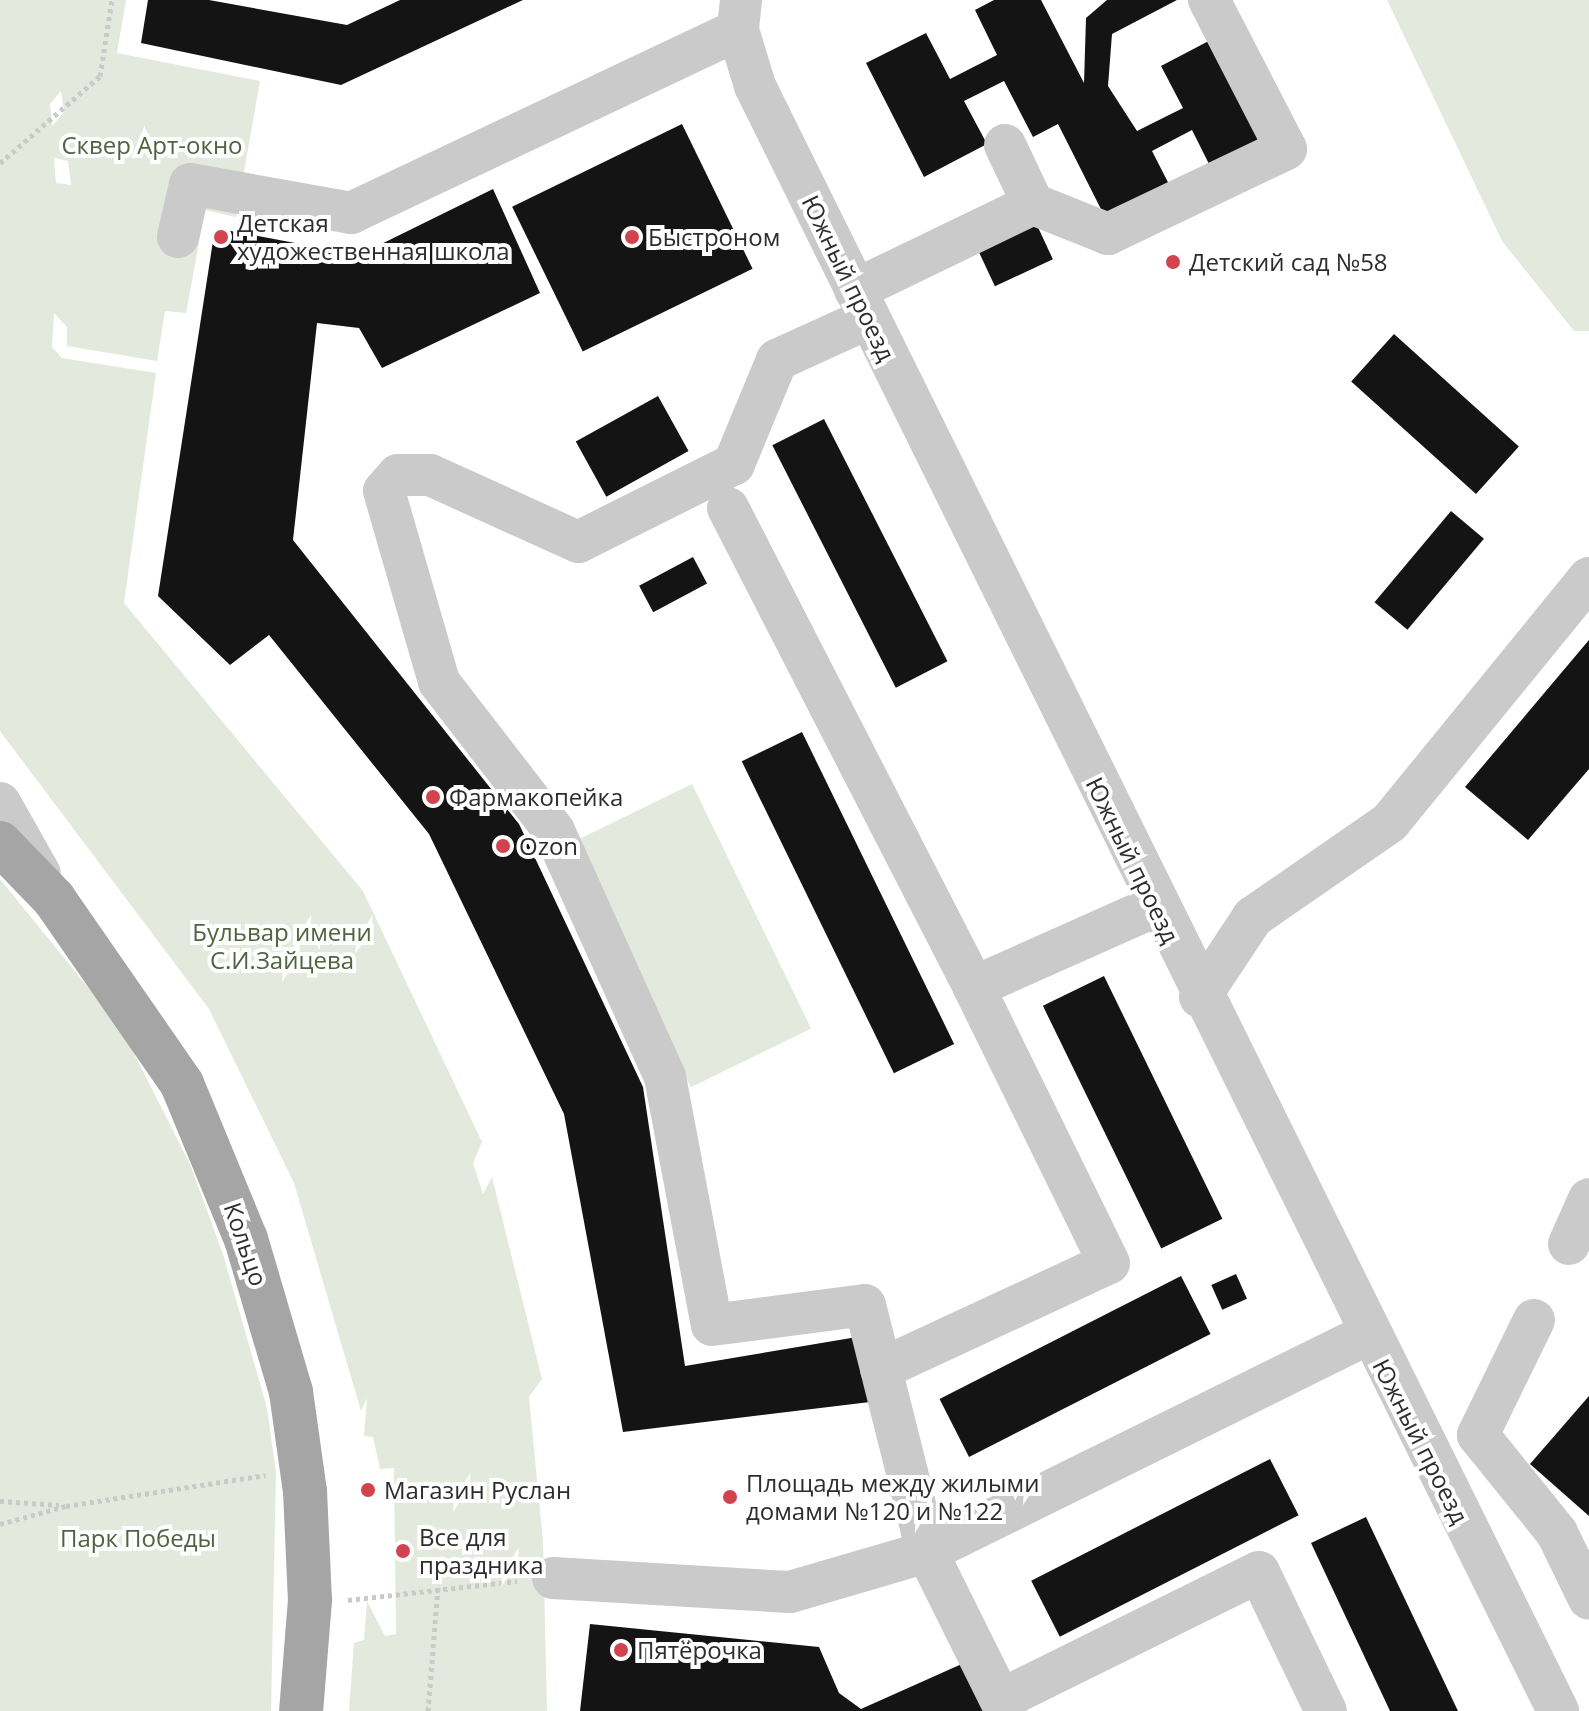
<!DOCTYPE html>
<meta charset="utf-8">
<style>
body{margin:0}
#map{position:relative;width:1589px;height:1711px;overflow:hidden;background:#fff;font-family:"Open Sans",sans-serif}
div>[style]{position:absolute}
.green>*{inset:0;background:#e3e9dc;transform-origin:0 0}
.building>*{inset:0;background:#141414;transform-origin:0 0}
.path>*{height:5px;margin-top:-2.5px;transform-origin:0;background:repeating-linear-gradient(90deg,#cacaca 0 4px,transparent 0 8px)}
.minor>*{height:42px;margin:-21px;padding:0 21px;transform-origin:21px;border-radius:21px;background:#cacaca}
.major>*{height:44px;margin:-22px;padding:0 22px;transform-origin:22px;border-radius:22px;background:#a5a5a5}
.dots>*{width:22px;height:22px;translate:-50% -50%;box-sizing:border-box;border:4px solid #fff;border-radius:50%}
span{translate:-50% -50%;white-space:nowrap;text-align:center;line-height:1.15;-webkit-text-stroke:8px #fff;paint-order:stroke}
.park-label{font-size:24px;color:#516440}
.poi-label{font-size:24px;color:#2d2d2d}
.left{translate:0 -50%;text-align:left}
.street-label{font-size:24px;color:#2d2d2d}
</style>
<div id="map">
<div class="green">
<div style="clip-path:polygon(evenodd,0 0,126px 0,117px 53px,260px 81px,236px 217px,205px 210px,186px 313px,165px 311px,157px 361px,67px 346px,67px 327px,54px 313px,52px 347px,62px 358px,156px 373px,124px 603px,363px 891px,482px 1142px,473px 1163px,483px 1194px,492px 1177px,542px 1379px,529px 1397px,543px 1542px,547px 1711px,349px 1711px,354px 1643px,364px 1640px,367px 1601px,385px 1636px,396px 1634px,394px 1468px,380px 1469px,373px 1437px,364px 1436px,367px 1398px,361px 1411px,294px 1183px,209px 1009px,0 731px,0 0,61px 91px,64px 112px,52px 126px,50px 104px,61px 91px,0 0,54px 158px,68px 161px,71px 185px,56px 183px,54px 158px)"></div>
<div style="clip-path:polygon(1387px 0,1589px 0,1589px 331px,1574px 331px,1502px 241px)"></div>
<div style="left:692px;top:784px;width:272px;height:134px;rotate:64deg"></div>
<div style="clip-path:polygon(0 879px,121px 1028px,190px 1164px,223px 1254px,267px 1408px,276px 1473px,271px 1711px,0 1711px)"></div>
</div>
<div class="building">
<div style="clip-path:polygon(148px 0,209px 0,347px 25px,400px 0,523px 0,341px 85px,141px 43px)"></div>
<div style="clip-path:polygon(994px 0,1041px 0,1084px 83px,1086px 18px,1107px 0,1177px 0,1112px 34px,1108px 86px,1137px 131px,1183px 108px,1161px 66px,1222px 34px,1276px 140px,1213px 172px,1192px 130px,1152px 151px,1174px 194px,1110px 227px,1058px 124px,1033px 137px,1004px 81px,964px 101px,987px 144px,924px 177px,866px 63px,926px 33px,950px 79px,997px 55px,975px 10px)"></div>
<div style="left:682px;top:124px;width:161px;height:189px;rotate:64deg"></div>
<div style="clip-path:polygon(493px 189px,540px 293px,382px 368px,359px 328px,317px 323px,293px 540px,519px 824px,643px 1087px,685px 1366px,857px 1337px,870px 1402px,623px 1432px,564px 1114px,429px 834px,269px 635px,230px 665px,158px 596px,215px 228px,359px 255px)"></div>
<div style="left:1036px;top:223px;width:40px;height:64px;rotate:65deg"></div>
<div style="left:1394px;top:334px;width:168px;height:64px;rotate:42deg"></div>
<div style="left:658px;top:396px;width:63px;height:94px;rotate:61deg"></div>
<div style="left:824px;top:419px;width:272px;height:58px;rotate:63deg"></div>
<div style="left:1451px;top:511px;width:43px;height:119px;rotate:40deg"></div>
<div style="left:693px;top:557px;width:30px;height:61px;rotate:62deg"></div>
<div style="clip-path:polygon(1589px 640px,1589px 769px,1528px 840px,1465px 787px)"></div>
<div style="left:802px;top:732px;width:347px;height:67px;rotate:64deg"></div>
<div style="left:1104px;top:976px;width:270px;height:68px;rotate:64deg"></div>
<div style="left:1236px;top:1274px;width:27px;height:27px;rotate:66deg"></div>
<div style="left:1181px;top:1276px;width:65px;height:271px;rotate:63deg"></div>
<div style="clip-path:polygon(1589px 1396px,1589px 1516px,1530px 1464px)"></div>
<div style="left:1270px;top:1459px;width:63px;height:268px;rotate:63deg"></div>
<div style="clip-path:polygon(1366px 1517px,1458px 1711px,1390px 1711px,1311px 1543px)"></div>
<div style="clip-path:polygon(590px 1624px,819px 1647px,839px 1693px,861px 1709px,964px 1663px,993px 1711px,580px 1711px)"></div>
</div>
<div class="path">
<div style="left:0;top:163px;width:133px;rotate:-41deg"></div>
<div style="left:100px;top:76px;width:77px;rotate:-81deg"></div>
<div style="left:0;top:1501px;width:59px;rotate:3.9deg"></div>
<div style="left:0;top:1524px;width:68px;rotate:-15.3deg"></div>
<div style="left:66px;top:1506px;width:202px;rotate:-8.8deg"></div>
<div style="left:348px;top:1600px;width:170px;rotate:-6.4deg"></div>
<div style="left:428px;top:1711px;width:124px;rotate:-85.4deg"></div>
</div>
<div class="minor">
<div style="left:741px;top:0;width:30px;rotate:96deg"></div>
<div style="left:738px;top:30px;width:59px;rotate:73.1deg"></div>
<div style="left:755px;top:86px;width:1813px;rotate:63.7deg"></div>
<div style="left:1005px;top:145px;width:65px;rotate:64.6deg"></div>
<div style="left:178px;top:237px;width:54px;rotate:-77.2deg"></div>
<div style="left:190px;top:184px;width:164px;rotate:10.2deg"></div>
<div style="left:351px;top:213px;width:428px;rotate:-25.3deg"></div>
<div style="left:855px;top:290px;width:198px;rotate:-25.8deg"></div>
<div style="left:1033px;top:204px;width:81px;rotate:21.8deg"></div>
<div style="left:1108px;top:234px;width:197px;rotate:-25.5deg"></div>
<div style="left:1286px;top:149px;width:168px;rotate:-117.3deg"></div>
<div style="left:869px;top:318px;width:101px;rotate:155.5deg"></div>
<div style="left:777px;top:360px;width:113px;rotate:112.5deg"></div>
<div style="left:734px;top:464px;width:174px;rotate:153.4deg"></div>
<div style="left:578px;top:542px;width:162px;rotate:-155.6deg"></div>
<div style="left:430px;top:475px;width:32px;rotate:180deg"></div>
<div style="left:398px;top:475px;width:21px;rotate:131deg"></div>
<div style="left:384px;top:491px;width:199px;rotate:73.9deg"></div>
<div style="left:439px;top:682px;width:188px;rotate:52.3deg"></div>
<div style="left:554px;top:831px;width:270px;rotate:65.7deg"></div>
<div style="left:665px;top:1077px;width:252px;rotate:79.3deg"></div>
<div style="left:712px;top:1325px;width:154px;rotate:-7.4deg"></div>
<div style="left:865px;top:1305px;width:255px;rotate:75.9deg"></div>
<div style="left:927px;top:1552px;width:178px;rotate:63.6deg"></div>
<div style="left:728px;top:508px;width:538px;rotate:62.82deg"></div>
<div style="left:974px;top:987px;width:199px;rotate:-24deg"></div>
<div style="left:0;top:803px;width:81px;rotate:60.6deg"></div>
<div style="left:1200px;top:997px;width:96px;rotate:-56.5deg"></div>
<div style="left:1253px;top:917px;width:167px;rotate:-34.7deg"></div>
<div style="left:1390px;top:822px;width:315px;rotate:-50.8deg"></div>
<div style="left:1569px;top:1244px;width:49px;rotate:-66deg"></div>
<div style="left:1534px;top:1320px;width:128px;rotate:116deg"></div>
<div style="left:1478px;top:1435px;width:126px;rotate:51.1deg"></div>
<div style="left:1557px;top:1533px;width:73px;rotate:64.1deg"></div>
<div style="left:881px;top:1369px;width:251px;rotate:-24.9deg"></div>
<div style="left:1109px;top:1263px;width:307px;rotate:-116.1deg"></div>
<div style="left:553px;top:1578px;width:237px;rotate:3.4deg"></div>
<div style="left:790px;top:1592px;width:143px;rotate:-16.3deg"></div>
<div style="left:927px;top:1552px;width:491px;rotate:-26.3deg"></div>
<div style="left:1004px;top:1698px;width:284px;rotate:-26.3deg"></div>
<div style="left:1259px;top:1572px;width:154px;rotate:64.3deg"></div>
</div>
<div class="major">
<div style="left:0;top:843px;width:78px;rotate:46deg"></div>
<div style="left:54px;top:899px;width:225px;rotate:55.3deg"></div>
<div style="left:182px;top:1084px;width:168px;rotate:67.6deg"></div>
<div style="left:246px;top:1239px;width:159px;rotate:73.6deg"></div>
<div style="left:291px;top:1392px;width:100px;rotate:82deg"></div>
<div style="left:305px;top:1491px;width:109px;rotate:87.4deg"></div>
<div style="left:310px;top:1600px;width:111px;rotate:94.6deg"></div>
</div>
<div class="dots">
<div style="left:221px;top:237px;background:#d1434e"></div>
<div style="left:632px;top:237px;background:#d1434e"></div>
<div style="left:1173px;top:262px;background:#d1434e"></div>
<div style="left:433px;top:797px;background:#d1434e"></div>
<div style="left:503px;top:846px;background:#d1434e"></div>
<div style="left:368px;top:1490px;background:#d1434e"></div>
<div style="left:730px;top:1497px;background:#d1434e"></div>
<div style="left:403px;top:1551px;background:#d1434e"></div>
<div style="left:621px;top:1650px;background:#d1434e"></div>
</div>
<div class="park-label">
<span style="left:152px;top:145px">Сквер Арт-окно</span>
<span style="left:282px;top:946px">Бульвар имени<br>С.И.Зайцева</span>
<span style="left:138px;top:1538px">Парк Победы</span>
</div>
<div class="poi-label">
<span class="left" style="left:237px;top:237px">Детская<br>художественная школа</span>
<span class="left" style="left:648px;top:237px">Быстроном</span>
<span class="left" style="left:1189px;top:262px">Детский сад №58</span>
<span class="left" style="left:449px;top:797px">Фармакопейка</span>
<span class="left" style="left:519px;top:846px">Ozon</span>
<span class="left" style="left:746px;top:1497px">Площадь между жилыми<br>домами №120 и №122</span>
<span class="left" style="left:384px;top:1490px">Магазин Руслан</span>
<span class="left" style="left:419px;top:1551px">Все для<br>праздника</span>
<span class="left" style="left:637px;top:1650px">Пятёрочка</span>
</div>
<div class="street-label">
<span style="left:849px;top:278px;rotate:64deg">Южный проезд</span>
<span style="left:1133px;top:860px;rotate:64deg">Южный проезд</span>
<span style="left:246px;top:1244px;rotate:71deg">Кольцо</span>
<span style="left:1421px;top:1441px;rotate:63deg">Южный проезд</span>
</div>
</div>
